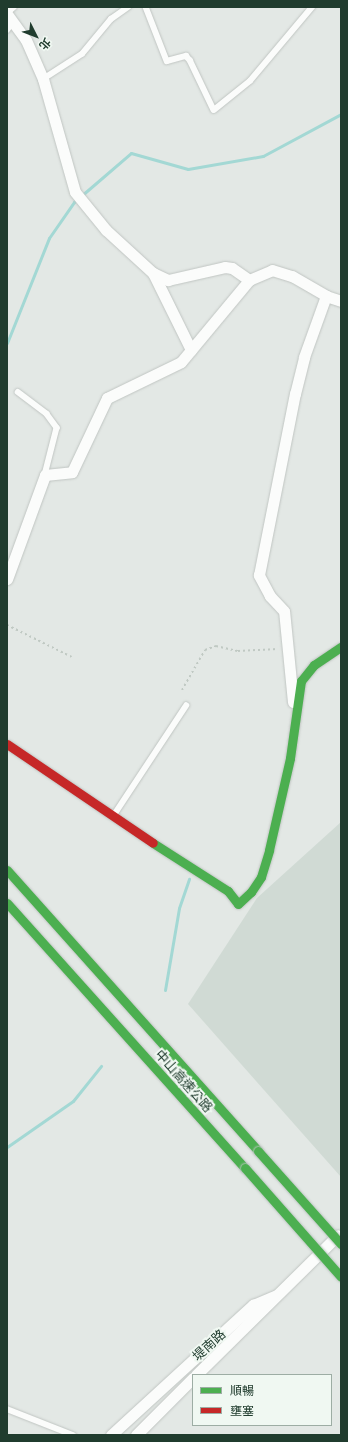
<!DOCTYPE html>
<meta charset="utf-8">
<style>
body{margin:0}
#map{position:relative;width:348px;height:1442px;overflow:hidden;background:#e3e8e5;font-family:Manrope,"Noto Sans TC",sans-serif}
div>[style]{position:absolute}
.built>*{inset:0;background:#d0dad4}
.stream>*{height:3px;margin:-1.5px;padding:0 1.5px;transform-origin:1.5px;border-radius:1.5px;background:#a3d8d4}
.path>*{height:2px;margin-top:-1px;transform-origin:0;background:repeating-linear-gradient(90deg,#c0c9c3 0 2px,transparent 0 5px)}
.roads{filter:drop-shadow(0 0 1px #c0c5c2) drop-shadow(0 0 1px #c0c5c2)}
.lane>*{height:5.5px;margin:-2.75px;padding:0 2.75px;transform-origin:2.75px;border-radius:2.75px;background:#fbfcfb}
.street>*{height:11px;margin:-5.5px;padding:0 5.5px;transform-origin:5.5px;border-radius:5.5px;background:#fbfcfb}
.fast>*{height:9px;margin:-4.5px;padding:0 4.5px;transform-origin:4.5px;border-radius:4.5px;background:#4caf50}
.jam>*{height:9px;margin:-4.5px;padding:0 4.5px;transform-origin:4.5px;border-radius:4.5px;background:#c62828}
.bridges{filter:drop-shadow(0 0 1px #bbc5c0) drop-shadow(0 0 1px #bbc5c0)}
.fast-bridge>*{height:9px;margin:-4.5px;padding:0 4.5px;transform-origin:4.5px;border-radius:4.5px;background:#4caf50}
span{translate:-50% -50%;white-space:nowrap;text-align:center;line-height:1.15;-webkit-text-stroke:4px #f0f8f2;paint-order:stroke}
.street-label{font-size:13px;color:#203c2e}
.frame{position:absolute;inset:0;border:8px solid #203c2e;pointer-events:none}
.legend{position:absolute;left:192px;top:1374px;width:140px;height:52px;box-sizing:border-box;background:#f0f8f2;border:1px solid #9dada4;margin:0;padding:5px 7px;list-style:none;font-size:12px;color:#203c2e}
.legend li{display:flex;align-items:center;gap:8px;height:20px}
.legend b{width:20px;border:1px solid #9dada4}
.north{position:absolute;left:16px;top:16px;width:40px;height:40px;-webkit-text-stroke:3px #f0f8f2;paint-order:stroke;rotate:132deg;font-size:11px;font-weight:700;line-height:16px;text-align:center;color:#203c2e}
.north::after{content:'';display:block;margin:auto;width:14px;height:18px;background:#203c2e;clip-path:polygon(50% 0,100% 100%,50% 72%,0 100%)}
</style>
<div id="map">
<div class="built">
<div style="clip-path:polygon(341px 822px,341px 1177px,188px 1004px,257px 898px)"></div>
</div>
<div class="stream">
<div style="left:7px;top:343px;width:113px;rotate:-68.2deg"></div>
<div style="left:49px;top:238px;width:44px;rotate:-55.2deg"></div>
<div style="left:74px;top:202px;width:75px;rotate:-40.7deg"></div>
<div style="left:131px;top:153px;width:59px;rotate:15.7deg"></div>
<div style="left:188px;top:169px;width:76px;rotate:-9.8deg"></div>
<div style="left:263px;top:156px;width:89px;rotate:-28.3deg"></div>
<div style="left:165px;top:990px;width:83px;rotate:-80.3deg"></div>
<div style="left:179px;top:908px;width:31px;rotate:-71deg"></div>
<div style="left:7px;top:1147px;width:80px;rotate:-34.9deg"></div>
<div style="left:73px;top:1101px;width:45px;rotate:-51.3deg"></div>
</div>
<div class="path">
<div style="left:7px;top:625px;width:72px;rotate:26.2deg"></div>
<div style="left:182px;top:690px;width:46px;rotate:-60.1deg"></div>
<div style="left:205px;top:650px;width:12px;rotate:-20deg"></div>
<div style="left:216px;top:646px;width:23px;rotate:13deg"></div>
<div style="left:238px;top:651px;width:40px;rotate:-2.9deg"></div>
</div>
<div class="roads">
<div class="lane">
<div style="left:146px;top:7px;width:58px;rotate:68.7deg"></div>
<div style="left:167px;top:61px;width:20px;rotate:-15deg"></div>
<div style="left:186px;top:56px;width:6px;rotate:45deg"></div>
<div style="left:190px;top:60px;width:55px;rotate:64.4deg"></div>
<div style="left:214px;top:110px;width:46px;rotate:-38.9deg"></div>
<div style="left:250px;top:81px;width:97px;rotate:-50deg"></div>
<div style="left:7px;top:13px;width:9px;rotate:-41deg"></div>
<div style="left:7px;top:30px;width:10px;rotate:-53deg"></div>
<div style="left:43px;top:79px;width:46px;rotate:-32.7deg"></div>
<div style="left:82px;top:54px;width:45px;rotate:-50.4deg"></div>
<div style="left:111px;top:19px;width:21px;rotate:-35deg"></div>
<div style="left:18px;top:392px;width:36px;rotate:37deg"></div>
<div style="left:47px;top:414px;width:17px;rotate:54deg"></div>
<div style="left:57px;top:428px;width:49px;rotate:104.3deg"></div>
<div style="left:114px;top:815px;width:131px;rotate:-56.6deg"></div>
<div style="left:7px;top:1409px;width:71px;rotate:21.5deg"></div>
</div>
<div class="street">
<div style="left:7px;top:14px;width:32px;rotate:54deg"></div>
<div style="left:26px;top:40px;width:43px;rotate:66.4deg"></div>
<div style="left:43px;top:79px;width:117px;rotate:74.2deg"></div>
<div style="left:75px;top:192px;width:49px;rotate:50.8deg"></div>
<div style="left:106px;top:230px;width:64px;rotate:42.5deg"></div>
<div style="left:153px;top:273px;width:17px;rotate:25deg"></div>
<div style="left:168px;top:280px;width:58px;rotate:-12.8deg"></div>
<div style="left:225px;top:267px;width:7px;rotate:8deg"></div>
<div style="left:232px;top:268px;width:21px;rotate:35deg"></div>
<div style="left:153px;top:273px;width:86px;rotate:63.7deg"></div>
<div style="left:7px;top:579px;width:111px;rotate:-69.9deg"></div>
<div style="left:45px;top:475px;width:27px;rotate:-6deg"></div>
<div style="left:72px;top:472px;width:82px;rotate:-64.7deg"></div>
<div style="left:107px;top:398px;width:82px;rotate:-25.9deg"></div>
<div style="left:181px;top:362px;width:107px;rotate:-50.3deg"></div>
<div style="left:249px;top:280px;width:25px;rotate:-23deg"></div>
<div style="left:272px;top:270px;width:21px;rotate:17deg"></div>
<div style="left:292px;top:276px;width:39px;rotate:30deg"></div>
<div style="left:326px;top:296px;width:16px;rotate:18deg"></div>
<div style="left:293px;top:702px;width:91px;rotate:-95.6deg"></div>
<div style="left:284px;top:611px;width:21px;rotate:-133deg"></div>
<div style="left:270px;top:596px;width:24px;rotate:-118deg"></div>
<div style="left:259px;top:575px;width:185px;rotate:-78.8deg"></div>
<div style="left:295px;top:394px;width:38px;rotate:-76deg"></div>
<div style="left:304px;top:357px;width:65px;rotate:-70.2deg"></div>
<div style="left:196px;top:1375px;width:199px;rotate:-44.6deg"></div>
<div style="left:111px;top:1435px;width:193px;rotate:-42.5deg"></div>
<div style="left:253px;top:1305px;width:25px;rotate:-23deg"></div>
<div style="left:136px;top:1435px;width:81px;rotate:-45deg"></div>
</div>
<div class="fast">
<div style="left:153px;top:843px;width:89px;rotate:32.6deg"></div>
<div style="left:228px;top:891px;width:16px;rotate:52deg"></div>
<div style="left:238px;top:904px;width:18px;rotate:-43deg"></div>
<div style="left:251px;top:892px;width:18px;rotate:-56deg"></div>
<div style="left:261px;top:877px;width:28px;rotate:-73deg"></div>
<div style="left:269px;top:850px;width:94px;rotate:-77.1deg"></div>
<div style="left:290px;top:758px;width:78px;rotate:-81.9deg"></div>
<div style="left:301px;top:681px;width:21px;rotate:-51deg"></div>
<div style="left:314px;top:665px;width:32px;rotate:-34deg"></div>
<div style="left:7px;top:870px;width:377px;rotate:48.2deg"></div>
<div style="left:7px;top:903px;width:356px;rotate:48.1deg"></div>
</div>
<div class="jam">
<div style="left:7px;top:744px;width:176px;rotate:34.1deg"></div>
</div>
</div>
<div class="bridges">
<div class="fast-bridge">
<div style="left:258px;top:1151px;width:125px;rotate:48.3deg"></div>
<div style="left:245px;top:1168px;width:145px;rotate:48.6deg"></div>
</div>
</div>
<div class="street-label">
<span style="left:184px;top:1081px;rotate:48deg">中山高速公路</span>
<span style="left:209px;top:1345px;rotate:-42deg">堤南路</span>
</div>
<div class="frame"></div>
<ul class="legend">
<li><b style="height:5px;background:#4caf50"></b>順暢</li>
<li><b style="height:5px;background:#c62828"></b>壅塞</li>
</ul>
<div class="north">北</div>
</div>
